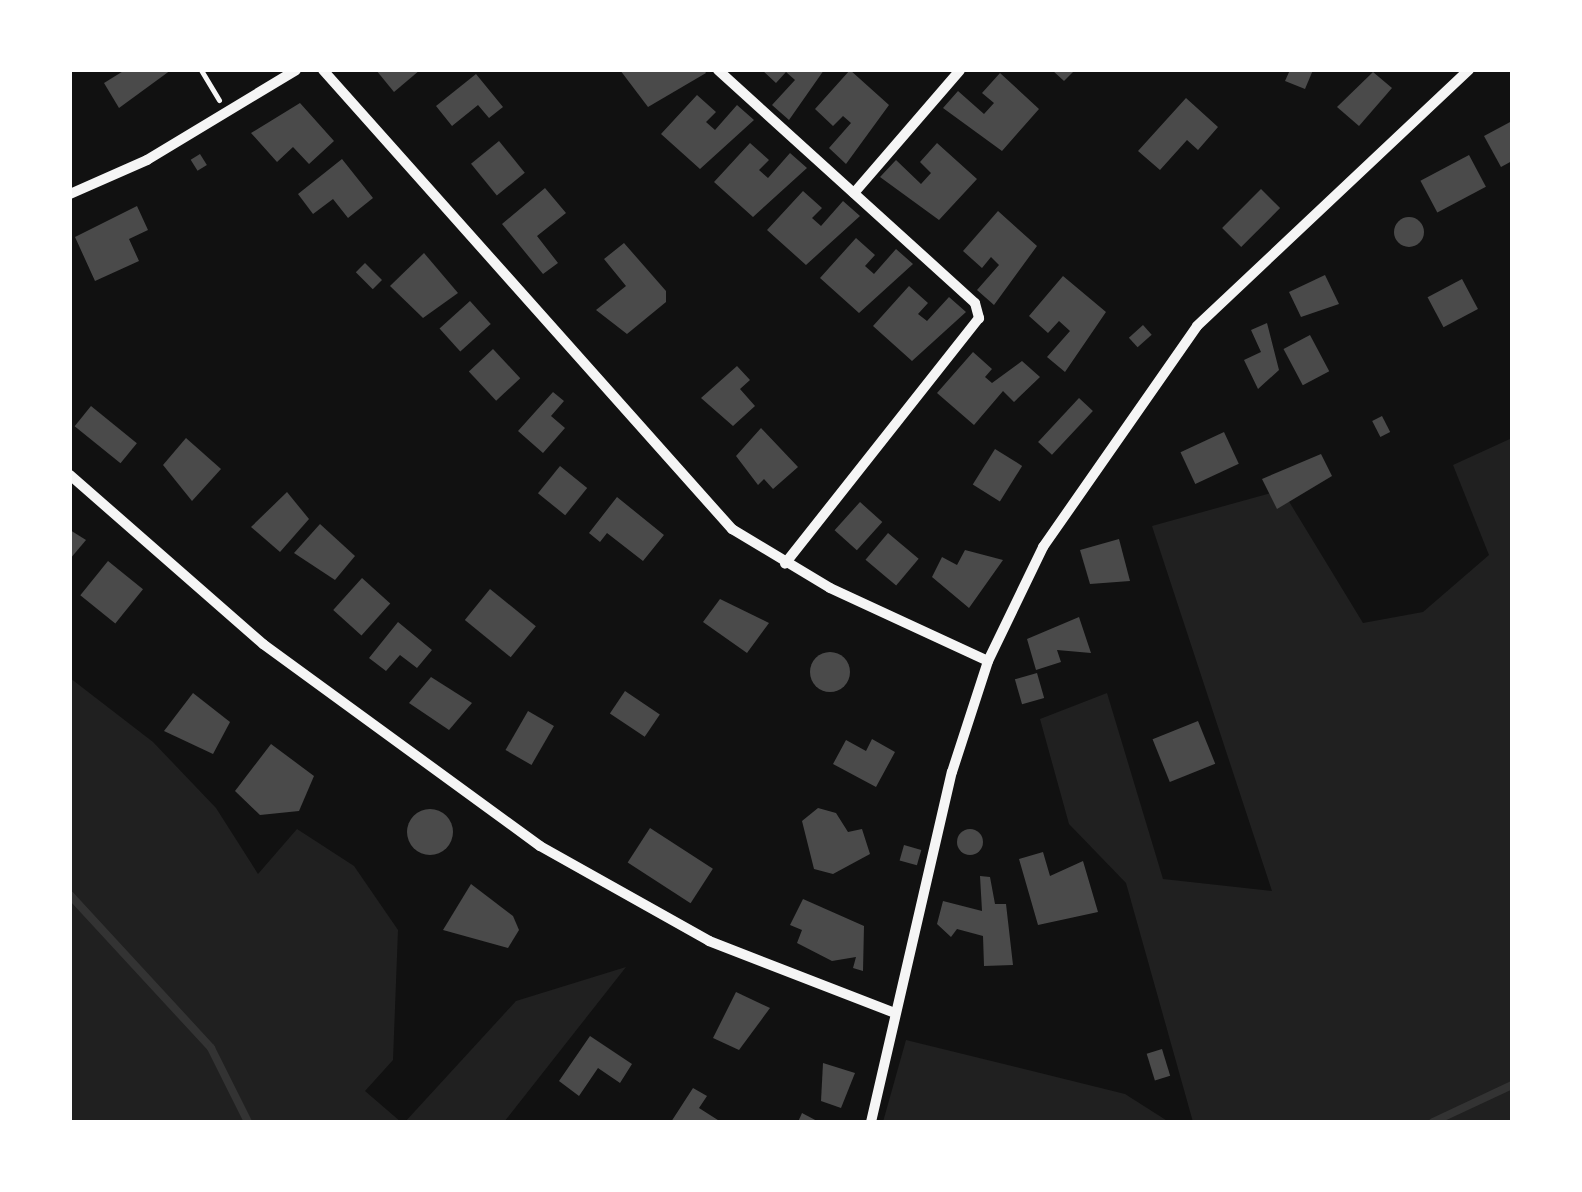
<!DOCTYPE html>
<style>
body{margin:0}
#map{position:relative;width:1582px;height:1192px;overflow:hidden;background:#111;font-family:Poppins,sans-serif}
div>[style]{position:absolute}
.green>*{inset:0;background:#202020}
.stream>*{height:8px;margin:-4px;padding:0 4px;transform-origin:4px;border-radius:4px;background:#333}
.building>*{inset:0;background:#4a4a4a;transform-origin:0 0}
.round{border-radius:50%}
.path>*{height:5px;margin:-2.5px;padding:0 2.5px;transform-origin:2.5px;border-radius:2.5px;background:#f5f5f5}
.minor>*{height:10px;margin:-5px;padding:0 5px;transform-origin:5px;border-radius:5px;background:#f5f5f5}
span{translate:-50% -50%;white-space:nowrap;text-align:center;line-height:1.15;-webkit-text-stroke:9px #fff;paint-order:stroke}
.frame{position:absolute;inset:0;border:72px solid #fff;pointer-events:none}
</style>
<div id="map">
<div class="green">
<div style="clip-path:polygon(1512px 438px,1512px 1122px,1193px 1122px,1126px 883px,1069px 824px,1040px 719px,1107px 693px,1163px 879px,1272px 891px,1152px 526px,1282px 490px,1363px 623px,1423px 612px,1489px 555px,1453px 465px)"></div>
<div style="clip-path:polygon(70px 678px,153px 742px,216px 808px,258px 874px,297px 829px,354px 866px,398px 930px,393px 1060px,365px 1091px,401px 1122px,70px 1122px)"></div>
<div style="clip-path:polygon(626px 967px,504px 1122px,405px 1122px,516px 1001px)"></div>
<div style="clip-path:polygon(906px 1040px,1125px 1094px,1169px 1122px,883px 1122px)"></div>
</div>
<div class="stream">
<div style="left:70px;top:895px;width:208px;rotate:47.3deg"></div>
<div style="left:211px;top:1048px;width:83px;rotate:63.4deg"></div>
<div style="left:1433px;top:1122px;width:87px;rotate:-25.1deg"></div>
</div>
<div class="building">
<div style="clip-path:polygon(125px 70px,171px 70px,119px 108px,104px 83px)"></div>
<div style="clip-path:polygon(376px 70px,420px 70px,394px 92px)"></div>
<div style="clip-path:polygon(620px 70px,704px 70px,706px 73px,648px 107px)"></div>
<div style="clip-path:polygon(762px 70px,824px 70px,789px 120px,772px 105px,795px 80px,786px 72px,776px 83px)"></div>
<div style="clip-path:polygon(850px 70px,889px 105px,846px 164px,829px 148px,851px 123px,843px 116px,833px 126px,815px 109px)"></div>
<div style="clip-path:polygon(1052px 70px,1075px 70px,1064px 81px)"></div>
<div style="clip-path:polygon(1290px 70px,1313px 70px,1305px 89px,1285px 81px)"></div>
<div style="clip-path:polygon(1373px 72px,1392px 88px,1359px 126px,1337px 107px)"></div>
<div style="clip-path:polygon(1000px 73px,1039px 109px,1002px 151px,943px 108px,958px 91px,984px 114px,994px 103px,982px 93px)"></div>
<div style="clip-path:polygon(476px 74px,503px 107px,489px 118px,478px 105px,452px 126px,436px 106px)"></div>
<div style="clip-path:polygon(697px 95px,716px 112px,706px 122px,715px 130px,737px 105px,754px 120px,700px 169px,661px 134px)"></div>
<div style="clip-path:polygon(1186px 98px,1218px 127px,1198px 150px,1187px 140px,1160px 170px,1138px 151px)"></div>
<div style="clip-path:polygon(300px 103px,334px 141px,309px 164px,293px 147px,277px 162px,251px 133px)"></div>
<div style="clip-path:polygon(1512px 121px,1512px 161px,1501px 167px,1484px 136px)"></div>
<div style="left:499px;top:141px;width:41px;height:36px;rotate:51deg"></div>
<div style="clip-path:polygon(750px 143px,769px 160px,759px 170px,768px 178px,790px 153px,807px 168px,753px 217px,714px 182px)"></div>
<div style="clip-path:polygon(937px 143px,977px 179px,939px 220px,880px 177px,896px 160px,921px 184px,931px 173px,920px 162px)"></div>
<div style="left:200px;top:154px;width:13px;height:11px;rotate:58deg"></div>
<div style="left:1469px;top:155px;width:36px;height:55px;rotate:62deg"></div>
<div style="clip-path:polygon(342px 159px,373px 198px,348px 218px,333px 199px,313px 214px,298px 194px)"></div>
<div style="clip-path:polygon(545px 188px,566px 213px,537px 236px,558px 263px,543px 274px,502px 224px)"></div>
<div style="left:1261px;top:189px;width:27px;height:55px;rotate:45deg"></div>
<div style="clip-path:polygon(803px 191px,822px 208px,812px 218px,821px 226px,843px 201px,860px 216px,806px 265px,767px 230px)"></div>
<div style="clip-path:polygon(137px 206px,148px 230px,129px 239px,139px 261px,95px 281px,75px 237px)"></div>
<div style="clip-path:polygon(998px 211px,1037px 246px,994px 305px,977px 290px,999px 265px,991px 257px,982px 268px,963px 251px)"></div>
<div class="round" style="left:1394px;top:217px;width:30px;height:30px"></div>
<div style="clip-path:polygon(856px 238px,875px 255px,865px 266px,874px 274px,896px 249px,913px 264px,859px 313px,820px 278px)"></div>
<div style="clip-path:polygon(624px 243px,666px 291px,666px 302px,627px 334px,596px 310px,626px 286px,604px 259px)"></div>
<div style="clip-path:polygon(424px 253px,458px 293px,423px 318px,390px 286px)"></div>
<div style="left:365px;top:263px;width:24px;height:13px;rotate:45deg"></div>
<div style="clip-path:polygon(1325px 275px,1339px 304px,1301px 317px,1289px 292px)"></div>
<div style="clip-path:polygon(1063px 276px,1106px 312px,1065px 372px,1047px 357px,1070px 331px,1059px 321px,1048px 333px,1029px 316px)"></div>
<div style="left:1462px;top:279px;width:34px;height:39px;rotate:62deg"></div>
<div style="clip-path:polygon(909px 286px,928px 303px,918px 314px,927px 321px,949px 297px,966px 312px,912px 361px,873px 326px)"></div>
<div style="left:470px;top:301px;width:31px;height:41px;rotate:48deg"></div>
<div style="clip-path:polygon(1267px 323px,1279px 370px,1258px 389px,1244px 360px,1261px 352px,1251px 330px)"></div>
<div style="left:1143px;top:325px;width:13px;height:19px;rotate:48deg"></div>
<div style="left:1310px;top:335px;width:41px;height:30px;rotate:62deg"></div>
<div style="left:493px;top:349px;width:40px;height:33px;rotate:47deg"></div>
<div style="clip-path:polygon(973px 352px,992px 369px,985px 377px,992px 383px,1022px 361px,1040px 377px,1014px 402px,1003px 391px,974px 425px,937px 393px)"></div>
<div style="clip-path:polygon(737px 366px,750px 380px,740px 389px,755px 406px,733px 426px,701px 398px)"></div>
<div style="clip-path:polygon(553px 392px,564px 401px,551px 416px,565px 428px,543px 453px,518px 431px)"></div>
<div style="left:1079px;top:398px;width:19px;height:60px;rotate:43deg"></div>
<div style="left:91px;top:406px;width:59px;height:26px;rotate:39deg"></div>
<div style="left:1382px;top:416px;width:18px;height:11px;rotate:63deg"></div>
<div style="clip-path:polygon(761px 428px,798px 467px,773px 489px,764px 479px,758px 485px,736px 456px)"></div>
<div style="left:1224px;top:432px;width:35px;height:48px;rotate:65deg"></div>
<div style="clip-path:polygon(186px 438px,221px 469px,192px 501px,163px 465px)"></div>
<div style="left:995px;top:449px;width:32px;height:42px;rotate:32deg"></div>
<div style="clip-path:polygon(1321px 454px,1332px 476px,1277px 509px,1262px 479px)"></div>
<div style="left:560px;top:466px;width:35px;height:35px;rotate:39deg"></div>
<div style="clip-path:polygon(287px 492px,309px 519px,280px 552px,251px 527px)"></div>
<div style="clip-path:polygon(617px 497px,664px 535px,643px 561px,607px 533px,600px 542px,589px 533px)"></div>
<div style="left:860px;top:502px;width:30px;height:38px;rotate:42deg"></div>
<div style="clip-path:polygon(320px 524px,355px 556px,335px 580px,294px 553px)"></div>
<div style="clip-path:polygon(70px 530px,86px 540px,70px 559px)"></div>
<div style="left:888px;top:533px;width:40px;height:35px;rotate:40deg"></div>
<div style="clip-path:polygon(1119px 539px,1130px 581px,1090px 584px,1080px 550px)"></div>
<div style="clip-path:polygon(965px 550px,1003px 560px,969px 608px,932px 577px,942px 557px,957px 565px)"></div>
<div style="left:108px;top:561px;width:45px;height:44px;rotate:39deg"></div>
<div style="left:362px;top:578px;width:38px;height:43px;rotate:42deg"></div>
<div style="left:490px;top:589px;width:59px;height:40px;rotate:39deg"></div>
<div style="clip-path:polygon(720px 599px,769px 623px,747px 653px,703px 622px)"></div>
<div style="clip-path:polygon(1079px 617px,1091px 653px,1057px 650px,1061px 662px,1036px 670px,1027px 639px)"></div>
<div style="clip-path:polygon(398px 622px,432px 650px,417px 668px,400px 655px,386px 671px,369px 658px)"></div>
<div class="round" style="left:810px;top:652px;width:40px;height:40px"></div>
<div style="left:1037px;top:673px;width:26px;height:23px;rotate:74deg"></div>
<div style="clip-path:polygon(431px 677px,472px 703px,449px 730px,409px 703px)"></div>
<div style="left:625px;top:691px;width:42px;height:27px;rotate:34deg"></div>
<div style="clip-path:polygon(193px 693px,230px 722px,213px 754px,164px 731px)"></div>
<div style="left:528px;top:711px;width:30px;height:45px;rotate:30deg"></div>
<div style="left:1198px;top:721px;width:46px;height:49px;rotate:68deg"></div>
<div style="clip-path:polygon(872px 739px,895px 752px,876px 787px,833px 764px,846px 740px,866px 751px)"></div>
<div style="clip-path:polygon(271px 744px,314px 776px,299px 811px,260px 815px,235px 791px)"></div>
<div style="clip-path:polygon(818px 808px,836px 813px,848px 832px,862px 829px,870px 854px,833px 874px,814px 869px,802px 821px)"></div>
<div class="round" style="left:407px;top:809px;width:46px;height:46px"></div>
<div style="left:650px;top:828px;width:75px;height:41px;rotate:33deg"></div>
<div class="round" style="left:957px;top:829px;width:26px;height:26px"></div>
<div style="left:904px;top:845px;width:18px;height:16px;rotate:16deg"></div>
<div style="clip-path:polygon(1043px 852px,1050px 876px,1083px 861px,1098px 912px,1038px 925px,1019px 859px)"></div>
<div style="clip-path:polygon(980px 876px,990px 877px,995px 904px,1006px 904px,1013px 965px,984px 966px,983px 936px,957px 929px,951px 937px,937px 924px,943px 901px,982px 911px)"></div>
<div style="clip-path:polygon(471px 884px,513px 916px,519px 930px,508px 948px,443px 930px)"></div>
<div style="clip-path:polygon(803px 899px,864px 926px,863px 971px,853px 968px,856px 957px,832px 961px,797px 943px,802px 930px,790px 925px)"></div>
<div style="clip-path:polygon(736px 992px,770px 1008px,739px 1050px,713px 1038px)"></div>
<div style="clip-path:polygon(590px 1036px,632px 1064px,620px 1083px,598px 1068px,579px 1096px,559px 1081px)"></div>
<div style="left:1162px;top:1049px;width:28px;height:16px;rotate:73deg"></div>
<div style="clip-path:polygon(823px 1063px,855px 1073px,841px 1108px,821px 1101px)"></div>
<div style="clip-path:polygon(693px 1088px,707px 1096px,699px 1108px,721px 1122px,671px 1122px)"></div>
<div style="clip-path:polygon(802px 1113px,819px 1122px,798px 1122px)"></div>
</div>
<div class="path">
<div style="left:201px;top:70px;width:35px;rotate:59deg"></div>
</div>
<div class="minor">
<div style="left:323px;top:70px;width:615px;rotate:48.3deg"></div>
<div style="left:732px;top:529px;width:114px;rotate:31deg"></div>
<div style="left:830px;top:588px;width:174px;rotate:24.8deg"></div>
<div style="left:718px;top:70px;width:347px;rotate:42.2deg"></div>
<div style="left:975px;top:303px;width:16px;rotate:75deg"></div>
<div style="left:979px;top:318px;width:313px;rotate:128.3deg"></div>
<div style="left:854px;top:193px;width:162px;rotate:-49.2deg"></div>
<div style="left:70px;top:194px;width:84px;rotate:-23.8deg"></div>
<div style="left:147px;top:160px;width:174px;rotate:-31.1deg"></div>
<div style="left:70px;top:475px;width:257px;rotate:41.2deg"></div>
<div style="left:263px;top:644px;width:343px;rotate:36.1deg"></div>
<div style="left:540px;top:846px;width:194px;rotate:29.3deg"></div>
<div style="left:709px;top:941px;width:199px;rotate:21.2deg"></div>
<div style="left:871px;top:1122px;width:359px;rotate:-77deg"></div>
<div style="left:952px;top:772px;width:117px;rotate:-72deg"></div>
<div style="left:988px;top:661px;width:127px;rotate:-64.2deg"></div>
<div style="left:1043px;top:547px;width:269px;rotate:-55.1deg"></div>
<div style="left:1197px;top:326px;width:374px;rotate:-43.3deg"></div>
</div>
<div class="frame"></div>
</div>
